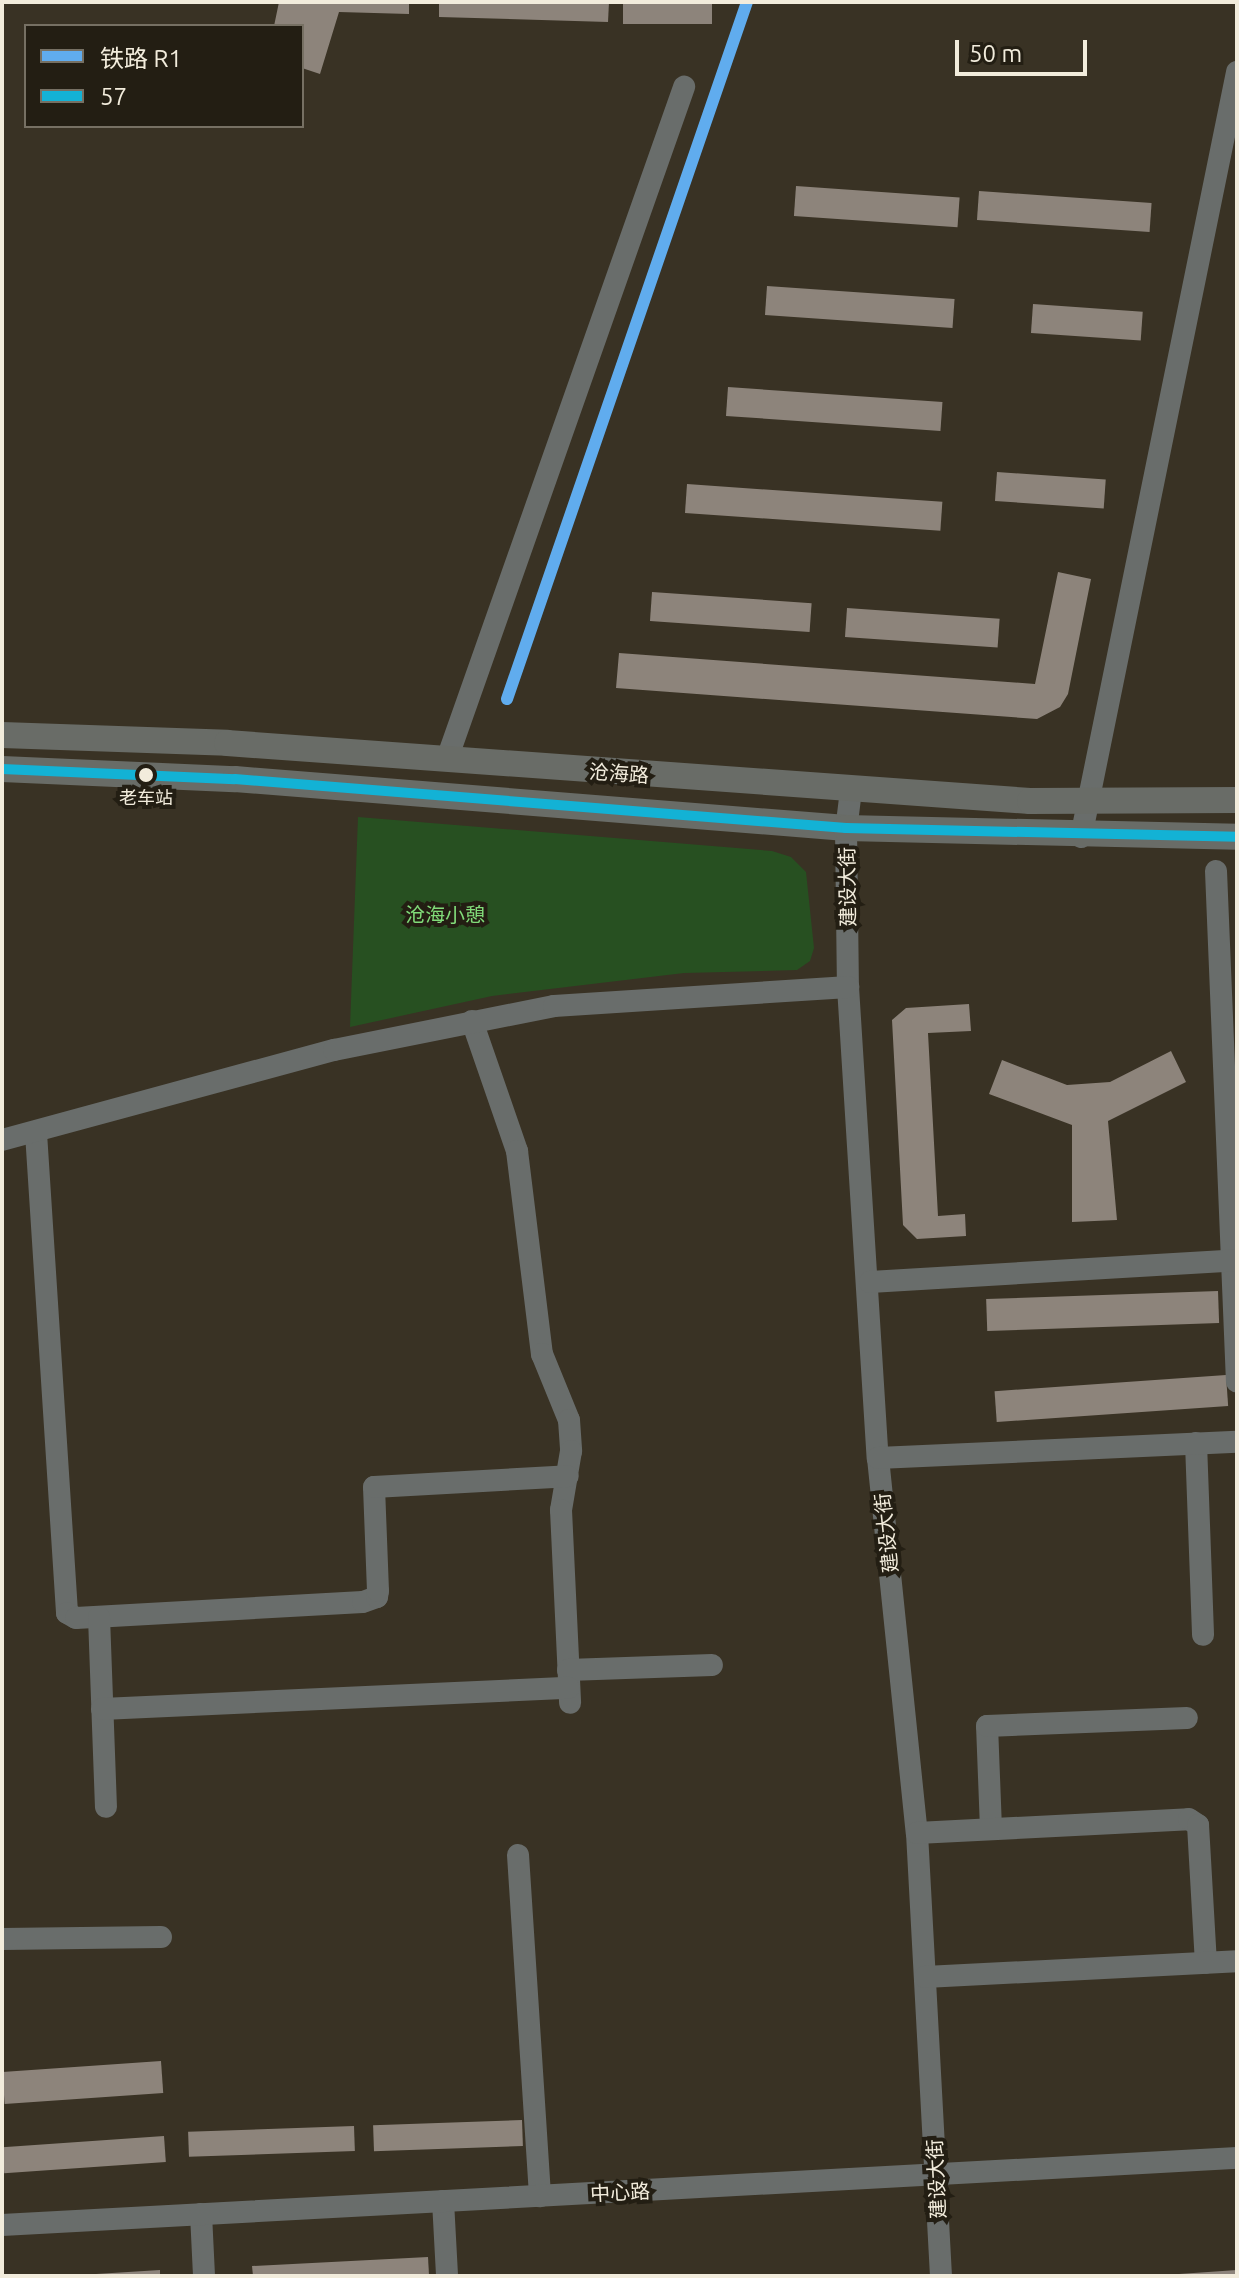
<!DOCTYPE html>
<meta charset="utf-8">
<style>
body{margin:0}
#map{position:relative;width:1239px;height:2278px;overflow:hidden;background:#393224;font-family:Ubuntu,"Noto Sans SC",sans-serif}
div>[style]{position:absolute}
.green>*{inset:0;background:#275021}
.building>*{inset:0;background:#8d847b;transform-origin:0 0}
.minor>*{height:22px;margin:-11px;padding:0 11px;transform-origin:11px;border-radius:11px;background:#696d6b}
.major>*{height:26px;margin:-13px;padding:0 13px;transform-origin:13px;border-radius:13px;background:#696c67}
.bus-1>*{height:10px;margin:-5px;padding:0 5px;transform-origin:5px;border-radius:5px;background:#13b2d5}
.rail-1>*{height:12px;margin:-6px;padding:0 6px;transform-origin:6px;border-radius:6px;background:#60acee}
.dots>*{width:22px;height:22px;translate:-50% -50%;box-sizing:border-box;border:4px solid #231e13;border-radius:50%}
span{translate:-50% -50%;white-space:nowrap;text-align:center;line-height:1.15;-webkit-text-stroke:8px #231e13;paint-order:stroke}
.bus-label{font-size:18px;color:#f2ecdc}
.street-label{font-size:20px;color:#f2ecdc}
.park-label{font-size:20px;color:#81db79}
.frame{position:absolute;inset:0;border:4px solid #f2ecdc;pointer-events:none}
.legend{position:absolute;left:24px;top:24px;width:280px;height:104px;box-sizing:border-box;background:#231e13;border:2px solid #767063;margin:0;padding:10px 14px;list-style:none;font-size:24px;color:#f2ecdc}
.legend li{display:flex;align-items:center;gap:16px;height:40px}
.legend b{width:40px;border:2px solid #767063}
.scale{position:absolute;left:955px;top:40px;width:132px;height:36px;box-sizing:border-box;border:4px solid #f2ecdc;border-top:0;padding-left:10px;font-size:24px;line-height:28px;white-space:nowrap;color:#f2ecdc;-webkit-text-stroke:6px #231e13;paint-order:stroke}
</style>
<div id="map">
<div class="green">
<div style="clip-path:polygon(358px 817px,772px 851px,791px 857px,806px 872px,814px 948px,810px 961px,797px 970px,684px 973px,492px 996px,350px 1027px)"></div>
</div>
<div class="building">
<div style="clip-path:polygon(279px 2px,409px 2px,409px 14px,339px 12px,320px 74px,302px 68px,302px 26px,274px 26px)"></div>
<div style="clip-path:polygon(439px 2px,609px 2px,608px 22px,439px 17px)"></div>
<div style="left:623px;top:2px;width:89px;height:22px"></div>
<div style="left:796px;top:186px;width:164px;height:30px;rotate:4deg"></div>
<div style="left:979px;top:191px;width:173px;height:29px;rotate:4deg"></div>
<div style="left:767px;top:286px;width:188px;height:29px;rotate:4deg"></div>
<div style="left:1033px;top:304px;width:110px;height:29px;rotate:4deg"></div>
<div style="left:728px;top:387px;width:215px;height:29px;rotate:4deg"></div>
<div style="left:997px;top:472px;width:109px;height:29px;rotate:4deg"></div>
<div style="left:687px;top:484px;width:256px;height:29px;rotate:4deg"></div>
<div style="clip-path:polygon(1058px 572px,1091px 579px,1068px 694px,1060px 707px,1037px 719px,616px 688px,619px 653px,1035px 684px)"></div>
<div style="left:652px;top:592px;width:160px;height:29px;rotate:4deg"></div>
<div style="left:847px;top:608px;width:153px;height:29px;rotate:4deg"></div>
<div style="clip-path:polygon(969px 1004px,971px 1031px,928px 1033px,938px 1216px,965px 1214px,966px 1236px,917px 1239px,903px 1225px,892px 1020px,906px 1008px)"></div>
<div style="clip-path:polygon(1171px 1051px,1186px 1082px,1108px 1121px,1117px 1220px,1072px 1222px,1072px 1125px,989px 1094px,1002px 1060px,1067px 1085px,1110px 1082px)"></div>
<div style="left:1218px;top:1291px;width:32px;height:232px;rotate:88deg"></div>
<div style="left:1226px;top:1375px;width:31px;height:232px;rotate:86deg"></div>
<div style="left:161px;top:2061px;width:32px;height:159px;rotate:86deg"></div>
<div style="left:522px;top:2120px;width:26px;height:149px;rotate:88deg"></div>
<div style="left:354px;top:2126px;width:25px;height:166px;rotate:88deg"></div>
<div style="left:164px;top:2136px;width:26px;height:162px;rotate:86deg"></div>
<div style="clip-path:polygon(428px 2257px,429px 2275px,253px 2276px,252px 2266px)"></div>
<div style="clip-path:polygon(160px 2270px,160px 2276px,96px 2276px,96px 2274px)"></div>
<div style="clip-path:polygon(1237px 2270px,1237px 2276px,1179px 2276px,1179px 2274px)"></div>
</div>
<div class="minor">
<div style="left:447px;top:759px;width:713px;rotate:-70.57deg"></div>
<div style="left:851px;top:790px;width:38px;rotate:97deg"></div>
<div style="left:846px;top:828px;width:159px;rotate:89.3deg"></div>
<div style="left:848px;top:987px;width:472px;rotate:86.4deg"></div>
<div style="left:878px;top:1458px;width:377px;rotate:84.1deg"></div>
<div style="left:917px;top:1833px;width:444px;rotate:86.9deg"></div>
<div style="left:1081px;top:837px;width:781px;rotate:-78.47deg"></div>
<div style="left:1216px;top:871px;width:511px;rotate:87.65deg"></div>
<div style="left:472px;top:1021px;width:138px;rotate:70.9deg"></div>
<div style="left:517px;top:1151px;width:205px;rotate:83deg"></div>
<div style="left:542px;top:1354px;width:71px;rotate:67.8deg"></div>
<div style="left:569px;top:1420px;width:31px;rotate:86deg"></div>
<div style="left:571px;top:1451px;width:60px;rotate:99.6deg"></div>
<div style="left:561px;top:1510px;width:193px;rotate:87.3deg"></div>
<div style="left:36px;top:1133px;width:481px;rotate:86.3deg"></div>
<div style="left:67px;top:1613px;width:10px;rotate:29deg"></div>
<div style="left:76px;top:1618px;width:287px;rotate:-3.2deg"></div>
<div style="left:363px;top:1602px;width:15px;rotate:-20deg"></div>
<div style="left:377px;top:1597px;width:6px;rotate:-81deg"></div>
<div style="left:378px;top:1591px;width:104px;rotate:-92.2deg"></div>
<div style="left:374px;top:1487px;width:194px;rotate:-3.2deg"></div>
<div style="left:2px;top:1140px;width:344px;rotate:-15.2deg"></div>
<div style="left:334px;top:1050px;width:224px;rotate:-11.3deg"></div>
<div style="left:554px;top:1006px;width:295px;rotate:-3.7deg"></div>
<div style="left:870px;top:1282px;width:368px;rotate:-3.4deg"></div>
<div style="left:1196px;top:1443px;width:192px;rotate:87.9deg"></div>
<div style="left:878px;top:1458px;width:359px;rotate:-2.6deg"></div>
<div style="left:99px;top:1617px;width:190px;rotate:87.9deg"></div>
<div style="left:568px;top:1670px;width:144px;rotate:-2deg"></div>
<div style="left:102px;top:1709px;width:467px;rotate:-2.6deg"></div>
<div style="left:991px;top:1829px;width:103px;rotate:-92.2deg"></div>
<div style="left:987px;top:1726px;width:200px;rotate:-2.3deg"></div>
<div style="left:917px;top:1833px;width:272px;rotate:-2.9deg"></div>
<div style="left:1189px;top:1819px;width:11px;rotate:34deg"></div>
<div style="left:1198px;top:1825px;width:138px;rotate:86.7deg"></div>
<div style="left:518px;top:1855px;width:342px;rotate:86.3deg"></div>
<div style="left:2px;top:1939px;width:159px;rotate:-0.7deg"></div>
<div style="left:925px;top:1977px;width:312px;rotate:-2.9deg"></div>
<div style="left:443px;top:2201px;width:75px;rotate:86.9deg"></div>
<div style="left:201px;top:2214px;width:62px;rotate:87.2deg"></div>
<div style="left:2px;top:2225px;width:1237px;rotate:-3.11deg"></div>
</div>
<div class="major">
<div style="left:2px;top:735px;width:225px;rotate:2deg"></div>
<div style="left:227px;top:743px;width:805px;rotate:4.13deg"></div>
<div style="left:1030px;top:801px;width:207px;rotate:-0.3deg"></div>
<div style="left:2px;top:769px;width:233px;rotate:2.5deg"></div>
<div style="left:235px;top:779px;width:613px;rotate:4.59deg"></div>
<div style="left:846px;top:828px;width:391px;rotate:1.3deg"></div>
</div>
<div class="bus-1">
<div style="left:2px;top:769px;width:233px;rotate:2.5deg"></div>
<div style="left:235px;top:779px;width:613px;rotate:4.59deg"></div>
<div style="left:846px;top:828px;width:391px;rotate:1.3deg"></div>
</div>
<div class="rail-1">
<div style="left:507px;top:699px;width:737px;rotate:-71deg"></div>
</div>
<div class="dots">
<div style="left:146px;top:775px;background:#f2ecdc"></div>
</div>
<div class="bus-label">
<span style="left:146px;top:797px">老车站</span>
</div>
<div class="street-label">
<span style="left:619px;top:773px;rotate:4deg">沧海路</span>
<span style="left:847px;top:887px;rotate:-91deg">建设大街</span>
<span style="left:886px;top:1533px;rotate:-96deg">建设大街</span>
<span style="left:936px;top:2179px;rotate:-93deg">建设大街</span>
<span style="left:620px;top:2192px;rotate:-3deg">中心路</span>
</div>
<div class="park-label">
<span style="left:445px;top:914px">沧海小憩</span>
</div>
<div class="frame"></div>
<ul class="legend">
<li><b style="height:10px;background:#60acee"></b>铁路 R1</li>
<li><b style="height:10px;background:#13b2d5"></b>57</li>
</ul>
<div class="scale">50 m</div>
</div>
